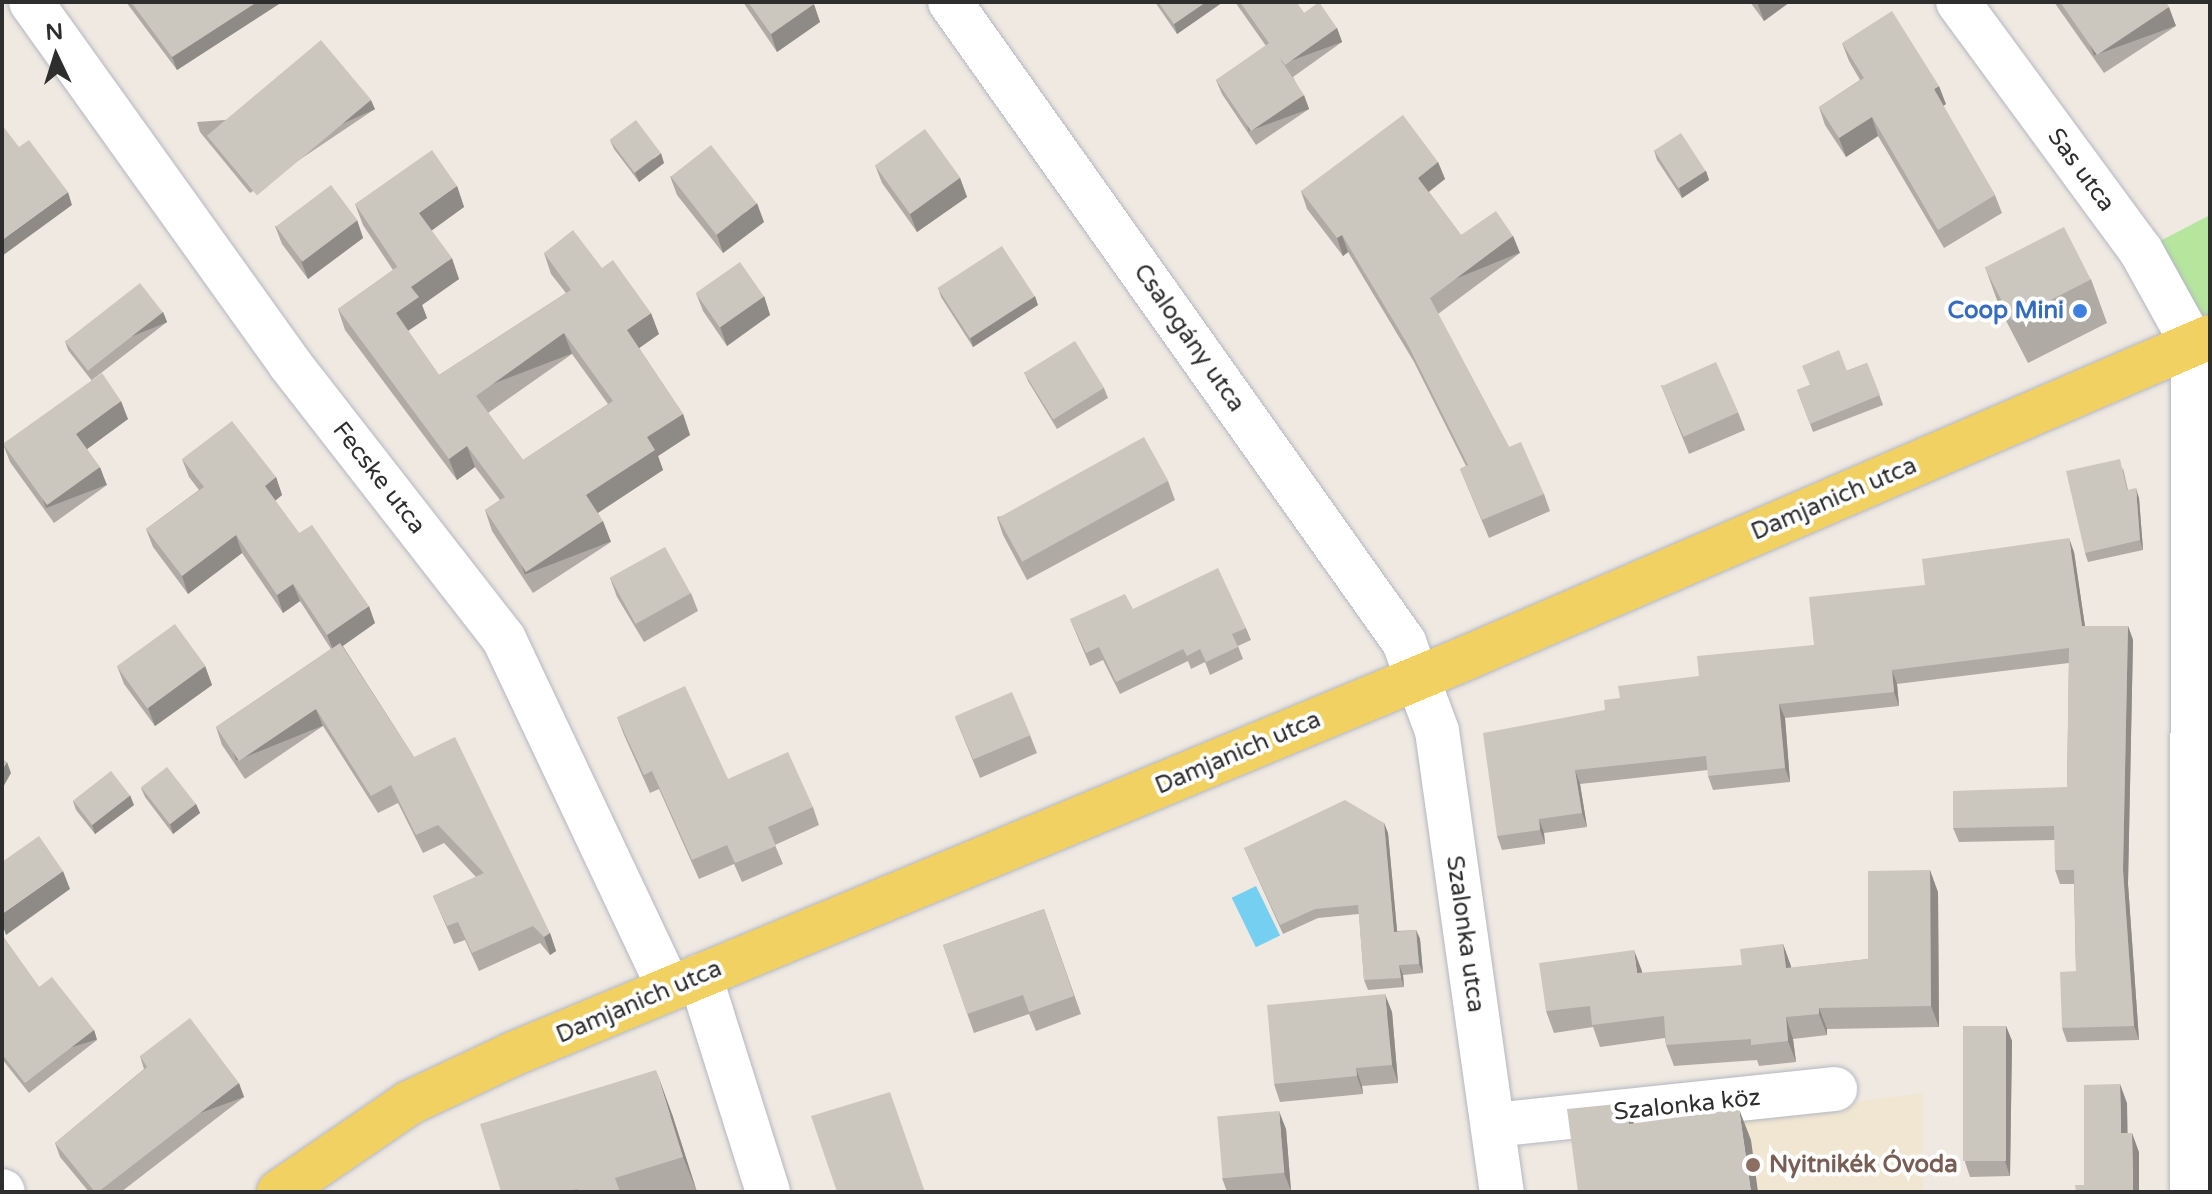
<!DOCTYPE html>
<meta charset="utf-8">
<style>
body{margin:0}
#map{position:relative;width:2212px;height:1194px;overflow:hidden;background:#efe9e1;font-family:"Varela Round",sans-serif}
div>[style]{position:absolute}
.education>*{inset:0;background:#f0e6d1}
.green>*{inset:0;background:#b6e59e}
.water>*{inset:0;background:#75cff0;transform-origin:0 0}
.roads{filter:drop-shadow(0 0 2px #b4b7c1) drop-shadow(0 0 2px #b4b7c1)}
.minor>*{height:44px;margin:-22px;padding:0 22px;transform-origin:22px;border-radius:22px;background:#fff}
.major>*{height:44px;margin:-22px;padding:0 22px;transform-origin:22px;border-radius:22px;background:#f2d163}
.wall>*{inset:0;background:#afaba4;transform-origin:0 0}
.shaded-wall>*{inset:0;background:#8e8b86;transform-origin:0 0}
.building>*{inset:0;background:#cbc7bf;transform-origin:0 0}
.dots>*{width:22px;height:22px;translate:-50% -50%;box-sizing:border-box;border:4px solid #fff;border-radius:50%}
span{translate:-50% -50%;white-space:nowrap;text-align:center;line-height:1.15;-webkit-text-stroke:8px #fff;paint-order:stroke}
.street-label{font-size:24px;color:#2e2e2e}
.shop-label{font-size:24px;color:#366cbe;font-weight:700}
.right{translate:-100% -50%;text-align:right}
.education-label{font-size:24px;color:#785e54;font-weight:700}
.left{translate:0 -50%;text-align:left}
.frame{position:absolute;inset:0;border:4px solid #2e2e2e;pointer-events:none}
.north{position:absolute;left:16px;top:16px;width:80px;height:80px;-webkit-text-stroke:6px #fff;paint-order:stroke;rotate:356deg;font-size:22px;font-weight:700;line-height:32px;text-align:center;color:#2e2e2e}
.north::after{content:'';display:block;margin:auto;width:28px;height:36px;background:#2e2e2e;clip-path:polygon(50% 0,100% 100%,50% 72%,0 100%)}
</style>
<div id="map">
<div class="education">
<div style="clip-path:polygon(1923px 1093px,1923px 1192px,1586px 1192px,1578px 1138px)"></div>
</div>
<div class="green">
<div style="clip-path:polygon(2210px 215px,2210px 337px,2141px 251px)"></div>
</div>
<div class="water">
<div style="left:1256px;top:886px;width:55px;height:27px;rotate:64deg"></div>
</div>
<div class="roads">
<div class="minor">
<div style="left:31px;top:2px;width:445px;rotate:54.4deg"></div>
<div style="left:290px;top:364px;width:348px;rotate:52.1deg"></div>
<div style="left:504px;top:639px;width:386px;rotate:64.7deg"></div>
<div style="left:950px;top:2px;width:785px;rotate:54.65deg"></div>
<div style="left:1404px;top:642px;width:95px;rotate:69.7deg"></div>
<div style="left:1437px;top:731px;width:466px;rotate:82deg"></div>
<div style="left:1958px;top:2px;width:309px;rotate:53.7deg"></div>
<div style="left:2141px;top:251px;width:107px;rotate:61deg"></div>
<div style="left:2193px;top:345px;width:847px;rotate:90.07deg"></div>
<div style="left:700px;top:976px;width:226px;rotate:72.5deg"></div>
<div style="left:1493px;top:1125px;width:344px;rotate:-6deg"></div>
<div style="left:2px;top:1191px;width:1px;rotate:45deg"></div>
</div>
<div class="major">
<div style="left:279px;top:1192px;width:158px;rotate:-34.4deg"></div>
<div style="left:409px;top:1103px;width:115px;rotate:-25.2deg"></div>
<div style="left:513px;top:1054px;width:1032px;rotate:-22.56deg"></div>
<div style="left:1466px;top:658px;width:810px;rotate:-23.34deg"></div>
</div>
</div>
<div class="wall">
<div style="clip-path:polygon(126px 2px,282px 2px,177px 70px)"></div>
<div style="clip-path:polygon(743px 2px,812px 2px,820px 22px,777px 52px)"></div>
<div style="clip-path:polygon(1155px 2px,1223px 2px,1177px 34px)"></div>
<div style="clip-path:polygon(1235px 2px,1296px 2px,1304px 13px,1337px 28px,1342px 42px,1293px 77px,1309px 109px,1256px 145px,1222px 94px,1216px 80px,1266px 46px)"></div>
<div style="clip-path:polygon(1750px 2px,1790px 2px,1764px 21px)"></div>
<div style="clip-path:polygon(2054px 2px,2166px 2px,2176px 26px,2104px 73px)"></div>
<div style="clip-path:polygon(1842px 43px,1946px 104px,1943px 106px,1995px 195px,2002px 213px,1944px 248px,1878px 136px,1846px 157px,1825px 125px,1819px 107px,1860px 80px,1849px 61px)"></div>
<div style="clip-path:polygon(375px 109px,250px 193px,200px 132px,197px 122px)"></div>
<div style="clip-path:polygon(610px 140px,664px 163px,639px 182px,614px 149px)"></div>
<div style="clip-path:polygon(1654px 150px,1706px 171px,1709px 180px,1682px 198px,1657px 160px)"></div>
<div style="clip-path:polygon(1438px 162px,1445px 179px,1429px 192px,1461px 235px,1513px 236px,1520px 253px,1438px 314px,1509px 447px,1544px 494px,1550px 511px,1489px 538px,1460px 469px,1466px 466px,1414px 362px,1348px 252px,1343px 256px,1307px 209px,1301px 191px)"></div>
<div style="clip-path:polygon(875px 165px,960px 178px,967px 197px,917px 232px,882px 183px)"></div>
<div style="clip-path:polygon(670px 176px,764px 222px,723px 253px,677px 195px)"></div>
<div style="clip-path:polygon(evenodd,457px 186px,464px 207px,431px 230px,459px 279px,422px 305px,427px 318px,408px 331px,439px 375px,566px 293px,551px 274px,544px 253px,602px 268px,659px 334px,639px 348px,683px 414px,690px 435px,658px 456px,663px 470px,598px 513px,611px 542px,533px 593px,492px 531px,485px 510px,500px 500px,475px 467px,457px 480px,345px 330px,338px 309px,393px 270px,363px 225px,355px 204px,457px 186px,572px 354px,608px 404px,523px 460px,488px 413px,572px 354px)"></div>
<div style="clip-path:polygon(357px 220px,363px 238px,308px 279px,282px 244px,275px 226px)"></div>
<div style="clip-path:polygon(1985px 267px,2091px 279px,2107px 323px,2028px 363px,2001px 311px)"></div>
<div style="clip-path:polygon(938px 288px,1038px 305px,973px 347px,941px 297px)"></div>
<div style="clip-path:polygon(696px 293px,764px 296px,770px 315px,727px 346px,703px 311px)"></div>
<div style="clip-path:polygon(163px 312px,167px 322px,92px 380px,128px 419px,87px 449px,107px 485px,54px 523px,10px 462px,3px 444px,92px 381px,68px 350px,65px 341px)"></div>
<div style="left:1867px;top:363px;width:45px;height:75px;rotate:69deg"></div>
<div style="clip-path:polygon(1024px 372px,1104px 388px,1108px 398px,1057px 429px,1028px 381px)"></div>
<div style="clip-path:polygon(1661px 385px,1738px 412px,1745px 430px,1689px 454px)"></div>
<div style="clip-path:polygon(182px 459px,276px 477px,282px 495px,275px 501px,299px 533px,375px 623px,343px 646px,414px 757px,550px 933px,556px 951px,550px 955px,540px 943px,479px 971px,465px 940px,454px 944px,433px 896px,476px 877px,444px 843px,423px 853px,398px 803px,378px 813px,323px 726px,245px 779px,222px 745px,216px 727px,331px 649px,300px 601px,283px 613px,242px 553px,188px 594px,153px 547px,146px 529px,199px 490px,189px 477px)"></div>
<div style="clip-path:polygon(2123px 468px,2128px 490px,2139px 498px,2143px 550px,2088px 562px,2085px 553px)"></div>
<div style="clip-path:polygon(1168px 481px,1175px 500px,1027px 580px,1003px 535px,997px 517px)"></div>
<div style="clip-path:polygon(2074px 552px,2085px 626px,2128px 626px,2133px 640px,2128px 884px,2139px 1040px,2067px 1042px,2062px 1028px,2076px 971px,2074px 884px,2060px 884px,2055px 870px,2055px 840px,1959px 842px,1953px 828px,2067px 787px,2069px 663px,1897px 684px,1899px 706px,1785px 718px,1790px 782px,1713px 790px,1708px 776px,1708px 770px,1580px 784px,1587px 827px,1544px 833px,1545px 844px,1502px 850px,1497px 836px,1605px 710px,1620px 698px,1814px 645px,1925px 585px)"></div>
<div style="clip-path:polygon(610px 578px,691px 593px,698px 611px,644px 642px,617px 597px)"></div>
<div style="clip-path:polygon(1133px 609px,1246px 628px,1251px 640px,1238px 646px,1243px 659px,1210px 675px,1205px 662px,1191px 669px,1188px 661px,1120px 694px,1103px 660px,1090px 666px,1070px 619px)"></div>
<div style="clip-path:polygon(117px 666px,205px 666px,212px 685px,155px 726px,124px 684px)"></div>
<div style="clip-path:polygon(617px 717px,728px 779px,813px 807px,819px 825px,775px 845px,783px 864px,742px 882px,734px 864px,699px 879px,659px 789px,650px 793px,624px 735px)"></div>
<div style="clip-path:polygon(955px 717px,1030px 735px,1037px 753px,980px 778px)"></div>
<div style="clip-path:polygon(141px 788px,196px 804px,200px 813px,173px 834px,145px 797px)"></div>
<div style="clip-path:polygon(73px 801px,134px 805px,95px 834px,76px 810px)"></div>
<div style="clip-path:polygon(1384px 823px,1388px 833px,1397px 931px,1416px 930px,1420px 939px,1423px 973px,1403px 975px,1404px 987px,1368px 990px,1364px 980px,1359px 914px,1318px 918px,1283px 934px,1244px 848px)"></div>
<div style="clip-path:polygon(1938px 892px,1939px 1027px,1827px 1029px,1827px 1035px,1793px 1039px,1796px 1062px,1759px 1066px,1757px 1060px,1674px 1066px,1666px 1045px,1665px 1038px,1600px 1047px,1593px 1027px,1554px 1033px,1546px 1011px,1742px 965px,1783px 944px,1791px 968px,1868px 959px)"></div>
<div style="clip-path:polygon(1044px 909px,1081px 1014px,1036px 1031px,1029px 1014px,974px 1033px,943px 945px)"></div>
<div style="clip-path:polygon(2px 935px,39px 987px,94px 1030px,97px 1040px,29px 1093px,2px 1059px)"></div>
<div style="clip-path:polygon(1392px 1012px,1398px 1083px,1362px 1086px,1363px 1094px,1280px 1102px,1274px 1084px)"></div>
<div style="clip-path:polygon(2006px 1026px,2012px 1041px,2010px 1176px,1970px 1177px,1965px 1162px)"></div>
<div style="clip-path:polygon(140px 1056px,244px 1097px,121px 1192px,89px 1192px,60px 1157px,55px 1143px,144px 1069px)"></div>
<div style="clip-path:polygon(672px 1114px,697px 1192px,501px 1192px)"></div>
<div style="clip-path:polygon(1286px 1129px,1291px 1191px,1227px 1192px,1222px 1178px)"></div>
</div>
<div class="shaded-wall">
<div style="clip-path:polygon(257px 2px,282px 2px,177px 70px,172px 57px)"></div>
<div style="clip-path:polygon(1206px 2px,1223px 2px,1177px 34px,1174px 24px)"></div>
<div style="clip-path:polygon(1757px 2px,1790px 2px,1764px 21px)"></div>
<div style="clip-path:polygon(814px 4px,820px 22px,777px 52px,771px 34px)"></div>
<div style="left:2169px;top:7px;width:20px;height:87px;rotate:70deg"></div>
<div style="left:1337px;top:28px;width:15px;height:64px;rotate:70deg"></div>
<div style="clip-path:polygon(1939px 86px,1946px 104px,1940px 108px,1934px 89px)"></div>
<div style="left:1304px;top:95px;width:15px;height:64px;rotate:70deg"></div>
<div style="left:371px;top:100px;width:10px;height:151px;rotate:66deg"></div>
<div style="clip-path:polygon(1872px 117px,1878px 136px,1846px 157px,1839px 138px)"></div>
<div style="clip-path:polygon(661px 153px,664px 163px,639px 182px,635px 173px)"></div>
<div style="clip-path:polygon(1438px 162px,1445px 179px,1424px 195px,1418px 178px)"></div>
<div style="clip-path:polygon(1706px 171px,1709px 180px,1682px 198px,1679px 188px)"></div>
<div style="clip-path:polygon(960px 178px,967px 197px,917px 232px,910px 214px)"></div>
<div style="clip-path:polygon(457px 186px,464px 207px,427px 234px,419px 213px)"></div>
<div style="clip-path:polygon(68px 192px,72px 205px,2px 256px,2px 240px)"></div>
<div style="clip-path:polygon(757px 203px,764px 222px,723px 253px,717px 235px)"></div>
<div style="clip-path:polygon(357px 220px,363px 238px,308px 279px,301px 261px)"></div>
<div style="clip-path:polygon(1342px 235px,1348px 252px,1343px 256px,1337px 238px)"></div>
<div style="left:1513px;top:236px;width:18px;height:104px;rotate:68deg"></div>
<div style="clip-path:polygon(452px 258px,459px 279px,422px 305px,427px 318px,403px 334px,396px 313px,411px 287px)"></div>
<div style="clip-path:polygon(764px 296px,770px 315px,727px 346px,720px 327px)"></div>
<div style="clip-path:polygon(1035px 296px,1038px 305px,973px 347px,970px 337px)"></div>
<div style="left:163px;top:312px;width:11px;height:95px;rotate:68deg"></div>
<div style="clip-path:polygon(651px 313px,659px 334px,635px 351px,627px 330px)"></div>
<div style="left:564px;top:333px;width:22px;height:108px;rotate:69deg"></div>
<div style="clip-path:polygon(121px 401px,128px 419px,83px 452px,76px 434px)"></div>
<div style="clip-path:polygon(683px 414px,690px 435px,658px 456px,663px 470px,593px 516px,586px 495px,647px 437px)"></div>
<div style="clip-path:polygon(467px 446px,475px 467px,457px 480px,449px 459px)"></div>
<div style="left:100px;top:467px;width:19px;height:65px;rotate:69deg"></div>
<div style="clip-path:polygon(276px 477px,282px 495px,271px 504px,265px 486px)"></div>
<div style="clip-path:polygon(2136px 488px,2139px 498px,2143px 550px,2140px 540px)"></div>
<div style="left:603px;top:521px;width:22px;height:92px;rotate:69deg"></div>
<div style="clip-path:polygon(236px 535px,242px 553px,188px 594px,182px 576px)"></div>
<div style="clip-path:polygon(2069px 538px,2074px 552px,2087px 640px,2082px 626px)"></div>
<div style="clip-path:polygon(293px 584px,300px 601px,283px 613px,277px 595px)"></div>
<div style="clip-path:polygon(369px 606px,375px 623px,334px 652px,327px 635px)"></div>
<div style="clip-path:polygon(2128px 626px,2133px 640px,2128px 884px,2139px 1040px,2134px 1026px,2123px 870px)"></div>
<div style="clip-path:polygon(205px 666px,212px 685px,155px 726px,148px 708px)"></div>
<div style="clip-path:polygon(1892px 670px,1897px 684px,1899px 706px,1894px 692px)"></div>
<div style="clip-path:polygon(1779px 704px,1785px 718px,1790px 782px,1785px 768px)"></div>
<div style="left:316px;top:709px;width:18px;height:93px;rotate:68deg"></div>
<div style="clip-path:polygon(7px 762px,11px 773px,2px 789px,2px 770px)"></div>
<div style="clip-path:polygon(1575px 770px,1580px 784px,1587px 827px,1582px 813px)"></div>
<div style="clip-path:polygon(130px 795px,134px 805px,95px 834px,92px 825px)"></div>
<div style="clip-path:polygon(196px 804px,200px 813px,173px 834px,170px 824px)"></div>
<div style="clip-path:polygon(1539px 819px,1544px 833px,1545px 844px,1540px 830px)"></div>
<div style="clip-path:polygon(1384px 823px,1388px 833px,1398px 941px,1394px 932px)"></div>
<div style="clip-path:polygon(1930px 870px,1938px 892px,1939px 1027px,1931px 1006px)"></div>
<div style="clip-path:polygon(63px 871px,70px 889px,6px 935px,2px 923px,2px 914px)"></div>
<div style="clip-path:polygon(1416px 930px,1420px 939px,1423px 973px,1419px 964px)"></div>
<div style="clip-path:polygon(550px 933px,556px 951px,550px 955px,544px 937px)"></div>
<div style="clip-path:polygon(1783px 944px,1791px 966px,1794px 990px,1786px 968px)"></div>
<div style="clip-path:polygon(1634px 950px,1642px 971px,1645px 994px,1637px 973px)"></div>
<div style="clip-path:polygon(1399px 965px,1403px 975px,1404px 987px,1401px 978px)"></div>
<div style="clip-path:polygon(1385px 994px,1392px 1012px,1398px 1083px,1392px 1065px)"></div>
<div style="clip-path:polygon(1819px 1008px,1827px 1029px,1827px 1035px,1819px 1014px)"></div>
<div style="clip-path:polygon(1786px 1017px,1793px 1039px,1796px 1062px,1788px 1041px)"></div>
<div style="clip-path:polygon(2006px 1026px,2012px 1041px,2010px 1176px,2005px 1161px)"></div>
<div style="left:94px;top:1030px;width:10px;height:87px;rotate:73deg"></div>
<div style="clip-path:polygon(1356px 1068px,1362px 1086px,1363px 1094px,1357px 1076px)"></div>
<div style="clip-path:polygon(656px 1070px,672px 1114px,697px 1192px,683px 1157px)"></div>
<div style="left:239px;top:1083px;width:15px;height:178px;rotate:70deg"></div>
<div style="clip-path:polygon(2120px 1084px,2127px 1103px,2128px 1152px,2121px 1133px)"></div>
<div style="clip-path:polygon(1627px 1103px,1638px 1135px,1629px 1124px)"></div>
<div style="clip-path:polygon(1739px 1109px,1751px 1140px,1758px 1192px,1751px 1192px)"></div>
<div style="clip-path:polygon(1279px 1111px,1286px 1129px,1291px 1191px,1284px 1173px)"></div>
<div style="clip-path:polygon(2132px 1133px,2139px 1152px,2139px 1192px,2133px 1192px)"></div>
</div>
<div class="building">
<div style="clip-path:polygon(131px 2px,257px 2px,172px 57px)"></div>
<div style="clip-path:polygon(748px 2px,812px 2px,814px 4px,771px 34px)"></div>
<div style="clip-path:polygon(1158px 2px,1206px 2px,1174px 24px)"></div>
<div style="clip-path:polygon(1240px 2px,1296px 2px,1304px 13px,1319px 2px,1337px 28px,1285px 65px,1279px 57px,1304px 95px,1251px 131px,1216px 80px,1269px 43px)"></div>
<div style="clip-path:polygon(2060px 2px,2166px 2px,2169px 7px,2097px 55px)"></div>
<div style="clip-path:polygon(1892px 11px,1939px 86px,1934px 89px,1995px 195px,1938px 230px,1872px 117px,1839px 138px,1819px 107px,1864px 78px,1842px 43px)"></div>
<div style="left:321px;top:40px;width:78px;height:149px;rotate:50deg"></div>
<div style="clip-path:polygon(1403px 115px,1438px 162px,1418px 178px,1461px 235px,1496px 211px,1513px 236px,1430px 298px,1509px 447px,1521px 442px,1544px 494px,1482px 520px,1460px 469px,1468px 465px,1408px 345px,1342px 235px,1337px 238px,1301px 191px)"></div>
<div style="left:636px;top:120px;width:41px;height:33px;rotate:53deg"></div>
<div style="clip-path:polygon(2px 125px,19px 147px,29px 140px,68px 192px,2px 240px)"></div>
<div style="left:925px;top:129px;width:60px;height:62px;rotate:54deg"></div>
<div style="left:1681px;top:133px;width:45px;height:32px;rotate:57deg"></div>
<div style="left:711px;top:145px;width:74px;height:51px;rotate:52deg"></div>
<div style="clip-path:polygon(evenodd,432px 150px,457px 186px,419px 213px,452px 258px,411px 287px,419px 297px,396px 313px,439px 375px,571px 290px,544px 253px,573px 230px,602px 268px,613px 260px,651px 313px,627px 330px,683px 414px,647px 437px,655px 450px,586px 495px,603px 521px,526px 572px,485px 510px,505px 497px,467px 446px,449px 459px,338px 309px,397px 267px,402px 274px,355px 204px,432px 150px,564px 333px,613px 401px,523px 460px,476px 396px,564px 333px)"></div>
<div style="left:331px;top:185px;width:44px;height:69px;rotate:53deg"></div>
<div style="left:2064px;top:227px;width:59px;height:89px;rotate:63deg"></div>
<div style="left:1002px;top:246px;width:60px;height:77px;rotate:57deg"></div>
<div style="left:740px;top:262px;width:42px;height:54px;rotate:55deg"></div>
<div style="left:140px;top:283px;width:37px;height:95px;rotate:52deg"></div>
<div style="left:1075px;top:341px;width:55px;height:60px;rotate:58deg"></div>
<div style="clip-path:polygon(1839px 350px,1847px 371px,1867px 363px,1880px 395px,1810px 424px,1797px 390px,1810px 385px,1802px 366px)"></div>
<div style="left:1716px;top:362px;width:55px;height:60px;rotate:66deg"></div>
<div style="clip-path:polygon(102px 373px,121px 401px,76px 434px,100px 467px,47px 505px,3px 444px)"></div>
<div style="clip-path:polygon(232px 421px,276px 477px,265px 486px,299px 533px,312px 525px,369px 606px,327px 635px,293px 584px,277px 595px,236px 535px,182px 576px,146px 529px,204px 487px,182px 459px)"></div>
<div style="left:1144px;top:437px;width:50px;height:167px;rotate:61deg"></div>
<div style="clip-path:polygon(2120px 459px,2127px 490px,2136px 488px,2140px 540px,2085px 553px,2066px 471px)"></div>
<div style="clip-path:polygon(2069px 538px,2082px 626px,2128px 626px,2123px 870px,2134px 1026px,2062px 1028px,2060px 972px,2076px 971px,2074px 870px,2055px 870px,2054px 826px,1953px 828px,1953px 791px,2067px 787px,2069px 648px,1892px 670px,1894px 692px,1779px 704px,1785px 768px,1708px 776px,1706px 756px,1575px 770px,1582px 813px,1539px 819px,1540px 830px,1497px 836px,1483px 733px,1605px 710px,1604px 700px,1620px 698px,1618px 686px,1699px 676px,1697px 656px,1814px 645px,1809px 597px,1925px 585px,1922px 559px)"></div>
<div style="left:665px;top:547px;width:53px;height:63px;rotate:61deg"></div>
<div style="clip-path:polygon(1218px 568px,1246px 628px,1232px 634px,1238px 647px,1206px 662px,1200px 649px,1187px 656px,1183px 649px,1116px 682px,1099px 647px,1086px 653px,1070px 619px,1125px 594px,1133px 609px)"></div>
<div style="left:175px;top:624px;width:52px;height:72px;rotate:54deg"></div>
<div style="clip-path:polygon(340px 643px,414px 757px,455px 737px,550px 933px,544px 937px,533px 926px,472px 953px,458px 922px,447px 926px,433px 896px,484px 873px,438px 825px,416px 835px,391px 785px,371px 796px,316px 709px,239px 761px,216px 727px)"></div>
<div style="clip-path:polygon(685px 686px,728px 779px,788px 752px,813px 807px,768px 827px,776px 846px,735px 863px,727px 845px,692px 860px,652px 771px,644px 775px,617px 717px)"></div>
<div style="left:1012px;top:692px;width:47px;height:62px;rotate:67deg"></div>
<div style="clip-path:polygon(2px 759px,7px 762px,2px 770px)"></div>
<div style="left:167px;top:767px;width:47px;height:33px;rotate:52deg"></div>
<div style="left:111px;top:771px;width:31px;height:48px;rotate:52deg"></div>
<div style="clip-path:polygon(1345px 800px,1384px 823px,1394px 932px,1416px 930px,1419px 964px,1399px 965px,1401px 978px,1364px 980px,1358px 905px,1315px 909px,1280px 925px,1244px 848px)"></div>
<div style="clip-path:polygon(39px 836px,63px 871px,2px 914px,2px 862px)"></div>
<div style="clip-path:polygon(1930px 870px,1931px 1006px,1819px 1008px,1819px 1014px,1786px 1017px,1788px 1041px,1751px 1045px,1751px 1039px,1666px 1045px,1664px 1016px,1592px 1025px,1590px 1006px,1546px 1011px,1539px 963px,1634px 950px,1637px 973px,1742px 965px,1740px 949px,1783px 944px,1786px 968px,1868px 959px,1868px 871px)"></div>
<div style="clip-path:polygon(1044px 909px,1074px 996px,1029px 1012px,1023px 995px,967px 1014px,943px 945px)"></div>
<div style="clip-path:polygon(2px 935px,39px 987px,52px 977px,94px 1030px,25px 1083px,2px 1054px)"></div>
<div style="clip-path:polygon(1385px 994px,1392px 1065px,1356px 1068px,1357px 1076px,1274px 1084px,1267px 1005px)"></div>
<div style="clip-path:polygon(190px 1018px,239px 1083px,98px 1192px,95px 1192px,55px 1143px,147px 1067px,140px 1056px)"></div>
<div style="left:2006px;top:1026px;width:135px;height:43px;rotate:90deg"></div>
<div style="clip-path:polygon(656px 1070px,683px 1157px,615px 1178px,620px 1192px,578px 1192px,577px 1189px,568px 1192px,501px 1192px,480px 1124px)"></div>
<div style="clip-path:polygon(2120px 1084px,2121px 1133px,2132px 1133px,2133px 1192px,2076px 1192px,2075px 1185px,2084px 1185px,2084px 1085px)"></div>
<div style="clip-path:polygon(890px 1092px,925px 1192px,837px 1192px,811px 1116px)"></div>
<div style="clip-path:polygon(1627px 1103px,1629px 1124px,1739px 1109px,1751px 1192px,1578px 1192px,1567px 1109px)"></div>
<div style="left:1279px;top:1111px;width:62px;height:62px;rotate:85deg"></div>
</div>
<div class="dots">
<div style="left:2080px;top:311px;background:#3f7fe0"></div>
<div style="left:1753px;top:1165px;background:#8d6e63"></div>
</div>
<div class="street-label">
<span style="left:2081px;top:170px;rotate:54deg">Sas utca</span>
<span style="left:1189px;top:338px;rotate:55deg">Csalogány utca</span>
<span style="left:379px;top:478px;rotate:52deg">Fecske utca</span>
<span style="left:1834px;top:499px;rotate:-23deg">Damjanich utca</span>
<span style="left:1238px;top:753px;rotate:-23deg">Damjanich utca</span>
<span style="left:1465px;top:934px;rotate:82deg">Szalonka utca</span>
<span style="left:639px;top:1002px;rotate:-23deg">Damjanich utca</span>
<span style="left:1687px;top:1105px;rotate:-6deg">Szalonka köz</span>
</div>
<div class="shop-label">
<span class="right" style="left:2064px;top:311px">Coop Mini</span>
</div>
<div class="education-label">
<span class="left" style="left:1769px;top:1165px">Nyitnikék Óvoda</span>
</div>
<div class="frame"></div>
<div class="north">N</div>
</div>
